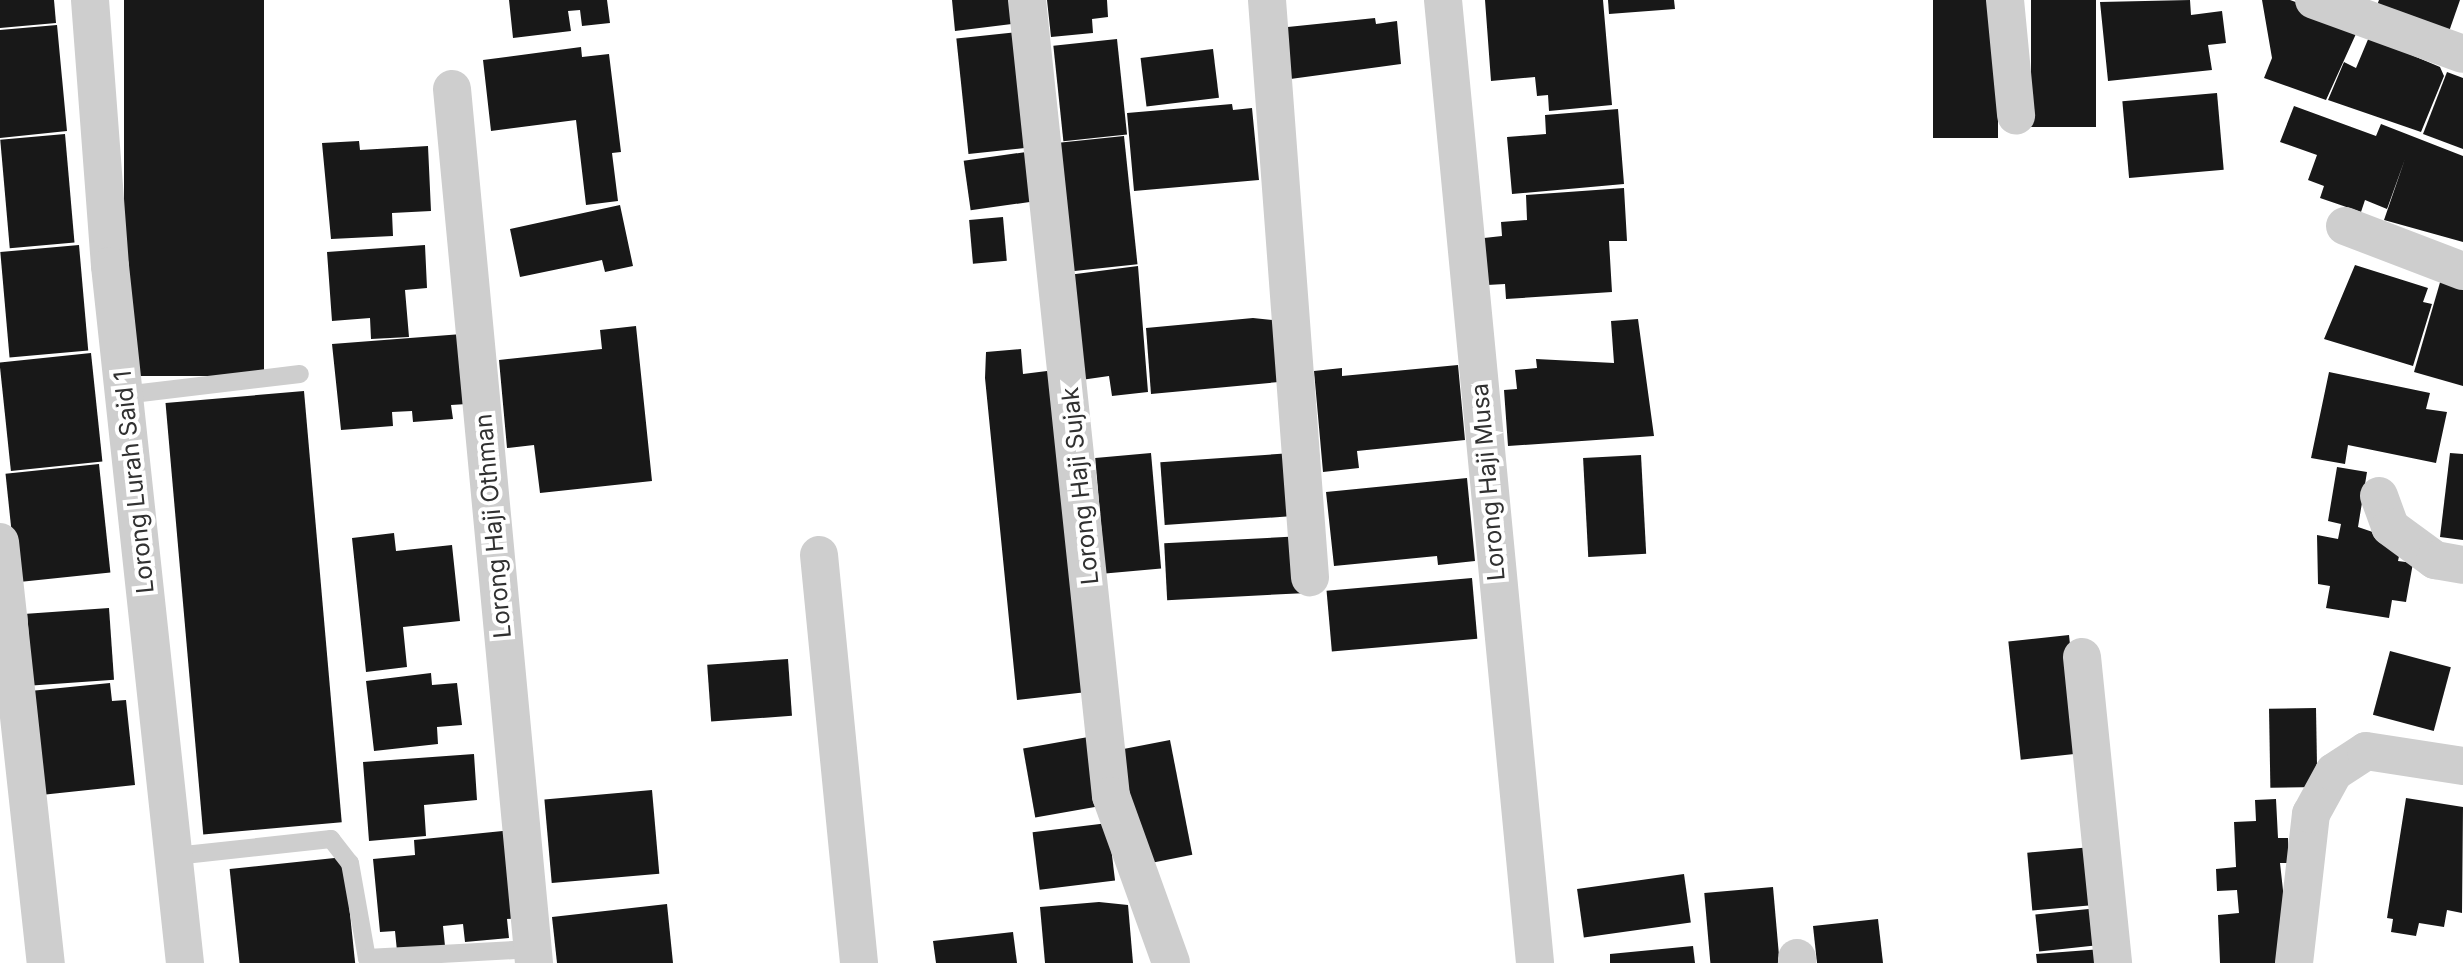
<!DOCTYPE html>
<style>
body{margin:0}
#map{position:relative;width:2463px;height:963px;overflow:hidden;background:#fff;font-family:Inter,sans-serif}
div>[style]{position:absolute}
.building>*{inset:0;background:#181818;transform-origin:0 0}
.lane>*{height:18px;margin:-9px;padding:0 9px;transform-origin:9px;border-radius:9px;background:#cecece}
.street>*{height:38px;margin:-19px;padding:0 19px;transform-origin:19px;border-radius:19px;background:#cecece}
span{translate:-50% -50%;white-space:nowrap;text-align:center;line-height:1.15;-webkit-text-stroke:8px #fff;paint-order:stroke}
.street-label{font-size:24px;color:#313131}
</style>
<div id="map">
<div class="building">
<div style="clip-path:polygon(0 0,54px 0,56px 23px,0 28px)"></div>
<div style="left:124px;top:0;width:140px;height:376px"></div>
<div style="clip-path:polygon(509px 0,607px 0,610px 23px,582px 26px,580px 10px,568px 11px,571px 31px,513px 38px)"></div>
<div style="clip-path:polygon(952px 0,1018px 0,1020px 23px,955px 31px)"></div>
<div style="clip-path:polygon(1047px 0,1107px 0,1108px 17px,1092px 19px,1093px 33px,1051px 37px)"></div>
<div style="clip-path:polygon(1485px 0,1603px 0,1612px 105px,1549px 111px,1548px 95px,1537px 96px,1535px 77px,1491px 81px)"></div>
<div style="clip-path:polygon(1608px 0,1674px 0,1675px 9px,1609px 14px)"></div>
<div style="left:1933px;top:0;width:65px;height:138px"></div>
<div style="left:2031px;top:0;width:65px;height:127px"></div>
<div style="clip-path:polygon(2190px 0,2191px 15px,2222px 11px,2226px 43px,2208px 45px,2212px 70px,2108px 81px,2100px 2px)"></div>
<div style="clip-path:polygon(2262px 0,2290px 0,2360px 25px,2326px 100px,2264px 78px,2272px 58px)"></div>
<div style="clip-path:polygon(2379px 0,2460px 0,2445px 43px,2375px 11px)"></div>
<div style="clip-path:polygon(1375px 18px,1376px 24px,1397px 21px,1401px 64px,1283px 80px,1278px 28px)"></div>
<div style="clip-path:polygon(57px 25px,67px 131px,0 138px,0 30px)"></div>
<div style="left:1019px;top:32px;width:116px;height:63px;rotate:84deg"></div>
<div style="clip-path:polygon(2369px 37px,2440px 67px,2444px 76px,2421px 132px,2328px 100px,2344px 62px,2356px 68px)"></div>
<div style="left:1117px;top:39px;width:96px;height:64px;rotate:84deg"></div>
<div style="clip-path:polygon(581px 47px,582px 57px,609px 54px,621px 152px,612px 153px,618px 201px,586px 205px,576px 120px,491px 131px,483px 60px)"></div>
<div style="left:1213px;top:49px;width:49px;height:73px;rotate:83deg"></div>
<div style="clip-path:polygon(2447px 72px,2463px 78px,2463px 149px,2423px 134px)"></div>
<div style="left:2217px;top:93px;width:77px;height:95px;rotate:85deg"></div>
<div style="clip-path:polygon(1232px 104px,1233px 110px,1252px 108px,1259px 180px,1134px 191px,1127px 113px)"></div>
<div style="clip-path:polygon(2294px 106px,2376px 136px,2381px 124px,2463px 156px,2463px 242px,2384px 220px,2405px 159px,2387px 209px,2365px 200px,2361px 212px,2320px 198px,2324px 186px,2308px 180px,2317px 155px,2280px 142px)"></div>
<div style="clip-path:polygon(1618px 109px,1624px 184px,1512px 194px,1507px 137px,1546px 134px,1545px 115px)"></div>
<div style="left:65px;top:134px;width:109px;height:65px;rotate:85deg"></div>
<div style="left:1124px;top:136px;width:129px;height:68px;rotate:84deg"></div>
<div style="clip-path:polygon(359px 141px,360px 150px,428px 146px,431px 211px,392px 213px,393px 236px,331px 239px,322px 143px)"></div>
<div style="left:1033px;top:151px;width:50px;height:70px;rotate:82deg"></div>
<div style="clip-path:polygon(1624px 188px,1627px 241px,1609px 241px,1612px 292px,1506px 299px,1505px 284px,1487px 285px,1484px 238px,1502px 236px,1501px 222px,1527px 220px,1526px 195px)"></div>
<div style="clip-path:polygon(620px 205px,633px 266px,605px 272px,602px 260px,520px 277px,510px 229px)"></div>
<div style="left:1003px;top:217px;width:44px;height:34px;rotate:85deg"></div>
<div style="left:79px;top:245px;width:106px;height:79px;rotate:85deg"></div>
<div style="clip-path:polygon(425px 245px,427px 288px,405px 290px,409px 337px,371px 339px,370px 318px,332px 321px,327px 252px)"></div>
<div style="clip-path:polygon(2355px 265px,2428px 288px,2423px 302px,2432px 304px,2413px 366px,2324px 339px)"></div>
<div style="clip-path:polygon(1138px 266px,1148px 392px,1112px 396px,1109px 376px,1081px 380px,1068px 275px)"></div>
<div style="clip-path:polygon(2441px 279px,2463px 285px,2463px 386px,2414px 372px)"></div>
<div style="clip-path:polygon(1253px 318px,1273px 320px,1279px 382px,1151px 394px,1146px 328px)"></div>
<div style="clip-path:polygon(1638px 319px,1654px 436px,1508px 446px,1504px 390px,1517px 389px,1515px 370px,1537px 368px,1536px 359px,1614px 363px,1611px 321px)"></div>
<div style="clip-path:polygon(636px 326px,652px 481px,540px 493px,534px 445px,507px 448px,499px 360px,602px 349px,600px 330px)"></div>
<div style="clip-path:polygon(462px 334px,467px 404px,451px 405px,453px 419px,413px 422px,412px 411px,392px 412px,393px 426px,341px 430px,332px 344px)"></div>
<div style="clip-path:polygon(1021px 349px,1023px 374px,1055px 370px,1087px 692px,1017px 700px,985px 378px,986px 352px)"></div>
<div style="left:91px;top:353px;width:109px;height:92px;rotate:84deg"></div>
<div style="clip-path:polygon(1458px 365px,1465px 440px,1357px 451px,1359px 468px,1323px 472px,1314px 371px,1342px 368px,1342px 376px)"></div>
<div style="clip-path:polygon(2329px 372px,2430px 393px,2426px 409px,2447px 412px,2436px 463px,2348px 445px,2345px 464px,2311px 458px)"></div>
<div style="left:304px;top:391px;width:433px;height:139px;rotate:85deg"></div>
<div style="left:1151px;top:453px;width:116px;height:56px;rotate:85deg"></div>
<div style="left:1292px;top:453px;width:63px;height:132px;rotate:86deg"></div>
<div style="clip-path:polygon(2450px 453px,2463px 454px,2463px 540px,2440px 537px)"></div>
<div style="left:1641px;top:455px;width:99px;height:58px;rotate:87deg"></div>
<div style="left:99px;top:464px;width:109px;height:94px;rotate:84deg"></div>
<div style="clip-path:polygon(2337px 467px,2367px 472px,2358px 527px,2402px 542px,2398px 561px,2413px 563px,2406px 602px,2392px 600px,2389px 618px,2326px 608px,2330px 586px,2318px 584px,2317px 535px,2338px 539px,2341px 524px,2328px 521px)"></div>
<div style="clip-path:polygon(1467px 478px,1475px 561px,1438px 565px,1437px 556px,1334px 566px,1326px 492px)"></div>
<div style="clip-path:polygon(394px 533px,396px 551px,452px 545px,460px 621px,403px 627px,407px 667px,366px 672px,352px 538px)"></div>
<div style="left:1304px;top:536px;width:57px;height:140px;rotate:87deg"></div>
<div style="left:1472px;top:578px;width:61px;height:146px;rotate:85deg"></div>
<div style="left:109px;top:608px;width:72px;height:82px;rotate:86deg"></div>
<div style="left:2069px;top:635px;width:119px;height:61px;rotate:84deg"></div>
<div style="left:2390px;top:651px;width:63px;height:66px;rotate:15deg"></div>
<div style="left:788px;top:659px;width:57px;height:81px;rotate:86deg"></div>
<div style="clip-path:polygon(431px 673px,432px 685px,457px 683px,462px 725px,437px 727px,438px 744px,374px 751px,366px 681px)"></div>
<div style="clip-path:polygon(110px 683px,112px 701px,126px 700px,135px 785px,41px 795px,30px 691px)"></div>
<div style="left:2316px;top:708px;width:79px;height:47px;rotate:89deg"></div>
<div style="left:1094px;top:736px;width:70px;height:72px;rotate:80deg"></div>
<div style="left:1170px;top:740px;width:117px;height:50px;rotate:79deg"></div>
<div style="clip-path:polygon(474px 754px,477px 800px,424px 805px,426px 836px,369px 841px,363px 762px)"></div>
<div style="left:652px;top:790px;width:84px;height:108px;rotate:85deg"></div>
<div style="clip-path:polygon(2406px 798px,2463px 807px,2462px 913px,2447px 910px,2444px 927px,2419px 923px,2416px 936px,2391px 932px,2393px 919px,2387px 918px)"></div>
<div style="clip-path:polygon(2276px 799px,2278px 838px,2288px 838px,2289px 863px,2280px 863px,2291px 963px,2220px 963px,2218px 915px,2239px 913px,2237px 890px,2217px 891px,2216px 869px,2236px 867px,2234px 822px,2256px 821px,2255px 800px)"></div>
<div style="left:1108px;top:823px;width:58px;height:76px;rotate:83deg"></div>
<div style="clip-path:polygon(512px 830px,521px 918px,507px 919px,509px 938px,465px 942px,463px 924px,443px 926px,445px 946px,397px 951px,395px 931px,380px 932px,373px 859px,415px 855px,414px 840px)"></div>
<div style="left:2092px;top:847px;width:58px;height:65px;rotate:85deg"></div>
<div style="left:344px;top:857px;width:107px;height:115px;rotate:84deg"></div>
<div style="left:1684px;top:874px;width:49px;height:108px;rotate:82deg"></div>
<div style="left:1773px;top:887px;width:76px;height:69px;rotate:85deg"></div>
<div style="clip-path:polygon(1099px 902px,1128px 905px,1133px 963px,1045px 963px,1040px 907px)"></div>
<div style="clip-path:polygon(667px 904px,673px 963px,557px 963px,552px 917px)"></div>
<div style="left:2098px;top:908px;width:37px;height:63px;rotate:84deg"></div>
<div style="clip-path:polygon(1878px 919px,1883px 963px,1817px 963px,1813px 926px)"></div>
<div style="clip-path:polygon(1013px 932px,1017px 963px,936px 963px,933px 941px)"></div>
<div style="clip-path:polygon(1693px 946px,1695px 963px,1610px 963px,1610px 954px)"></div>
<div style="clip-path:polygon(2102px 949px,2103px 963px,2037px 963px,2036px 954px)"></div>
</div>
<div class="lane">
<div style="left:124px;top:395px;width:177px;rotate:-6.8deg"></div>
<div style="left:175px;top:856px;width:157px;rotate:-6.2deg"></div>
<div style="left:331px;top:839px;width:31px;rotate:52deg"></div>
<div style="left:350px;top:863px;width:97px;rotate:79.9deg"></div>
<div style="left:367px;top:958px;width:165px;rotate:-3.1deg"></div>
</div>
<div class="street">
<div style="left:90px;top:0;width:267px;rotate:85.7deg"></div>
<div style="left:110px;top:266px;width:701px;rotate:83.86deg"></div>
<div style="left:1027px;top:0;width:800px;rotate:83.98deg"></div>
<div style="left:1111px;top:796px;width:177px;rotate:70.2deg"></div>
<div style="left:1267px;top:0;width:579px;rotate:85.74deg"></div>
<div style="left:1443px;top:0;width:967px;rotate:84.54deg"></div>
<div style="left:2005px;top:0;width:116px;rotate:84.5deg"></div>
<div style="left:2314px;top:0;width:158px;rotate:19.9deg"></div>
<div style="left:452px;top:89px;width:878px;rotate:84.64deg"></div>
<div style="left:2345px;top:226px;width:126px;rotate:20.9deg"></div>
<div style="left:2379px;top:496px;width:33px;rotate:70deg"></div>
<div style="left:2390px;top:527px;width:56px;rotate:36.3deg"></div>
<div style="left:2435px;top:560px;width:28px;rotate:10deg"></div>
<div style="left:0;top:542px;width:424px;rotate:83.8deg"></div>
<div style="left:819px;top:555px;width:410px;rotate:84.4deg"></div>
<div style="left:2082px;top:657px;width:308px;rotate:84.2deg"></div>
<div style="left:1797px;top:958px;width:5px;rotate:90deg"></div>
<div style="left:2294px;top:963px;width:150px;rotate:-83.5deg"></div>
<div style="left:2311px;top:814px;width:48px;rotate:-61.3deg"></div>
<div style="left:2334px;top:772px;width:38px;rotate:-33deg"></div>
<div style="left:2366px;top:751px;width:98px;rotate:8.8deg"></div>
</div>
<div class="street-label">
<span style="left:134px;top:482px;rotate:-96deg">Lorong Lurah Said 1</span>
<span style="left:1488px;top:482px;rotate:-95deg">Lorong Haji Musa</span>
<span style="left:1080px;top:486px;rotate:-96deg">Lorong Haji Sujak</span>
<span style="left:493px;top:526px;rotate:-95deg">Lorong Haji Othman</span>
</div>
</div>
